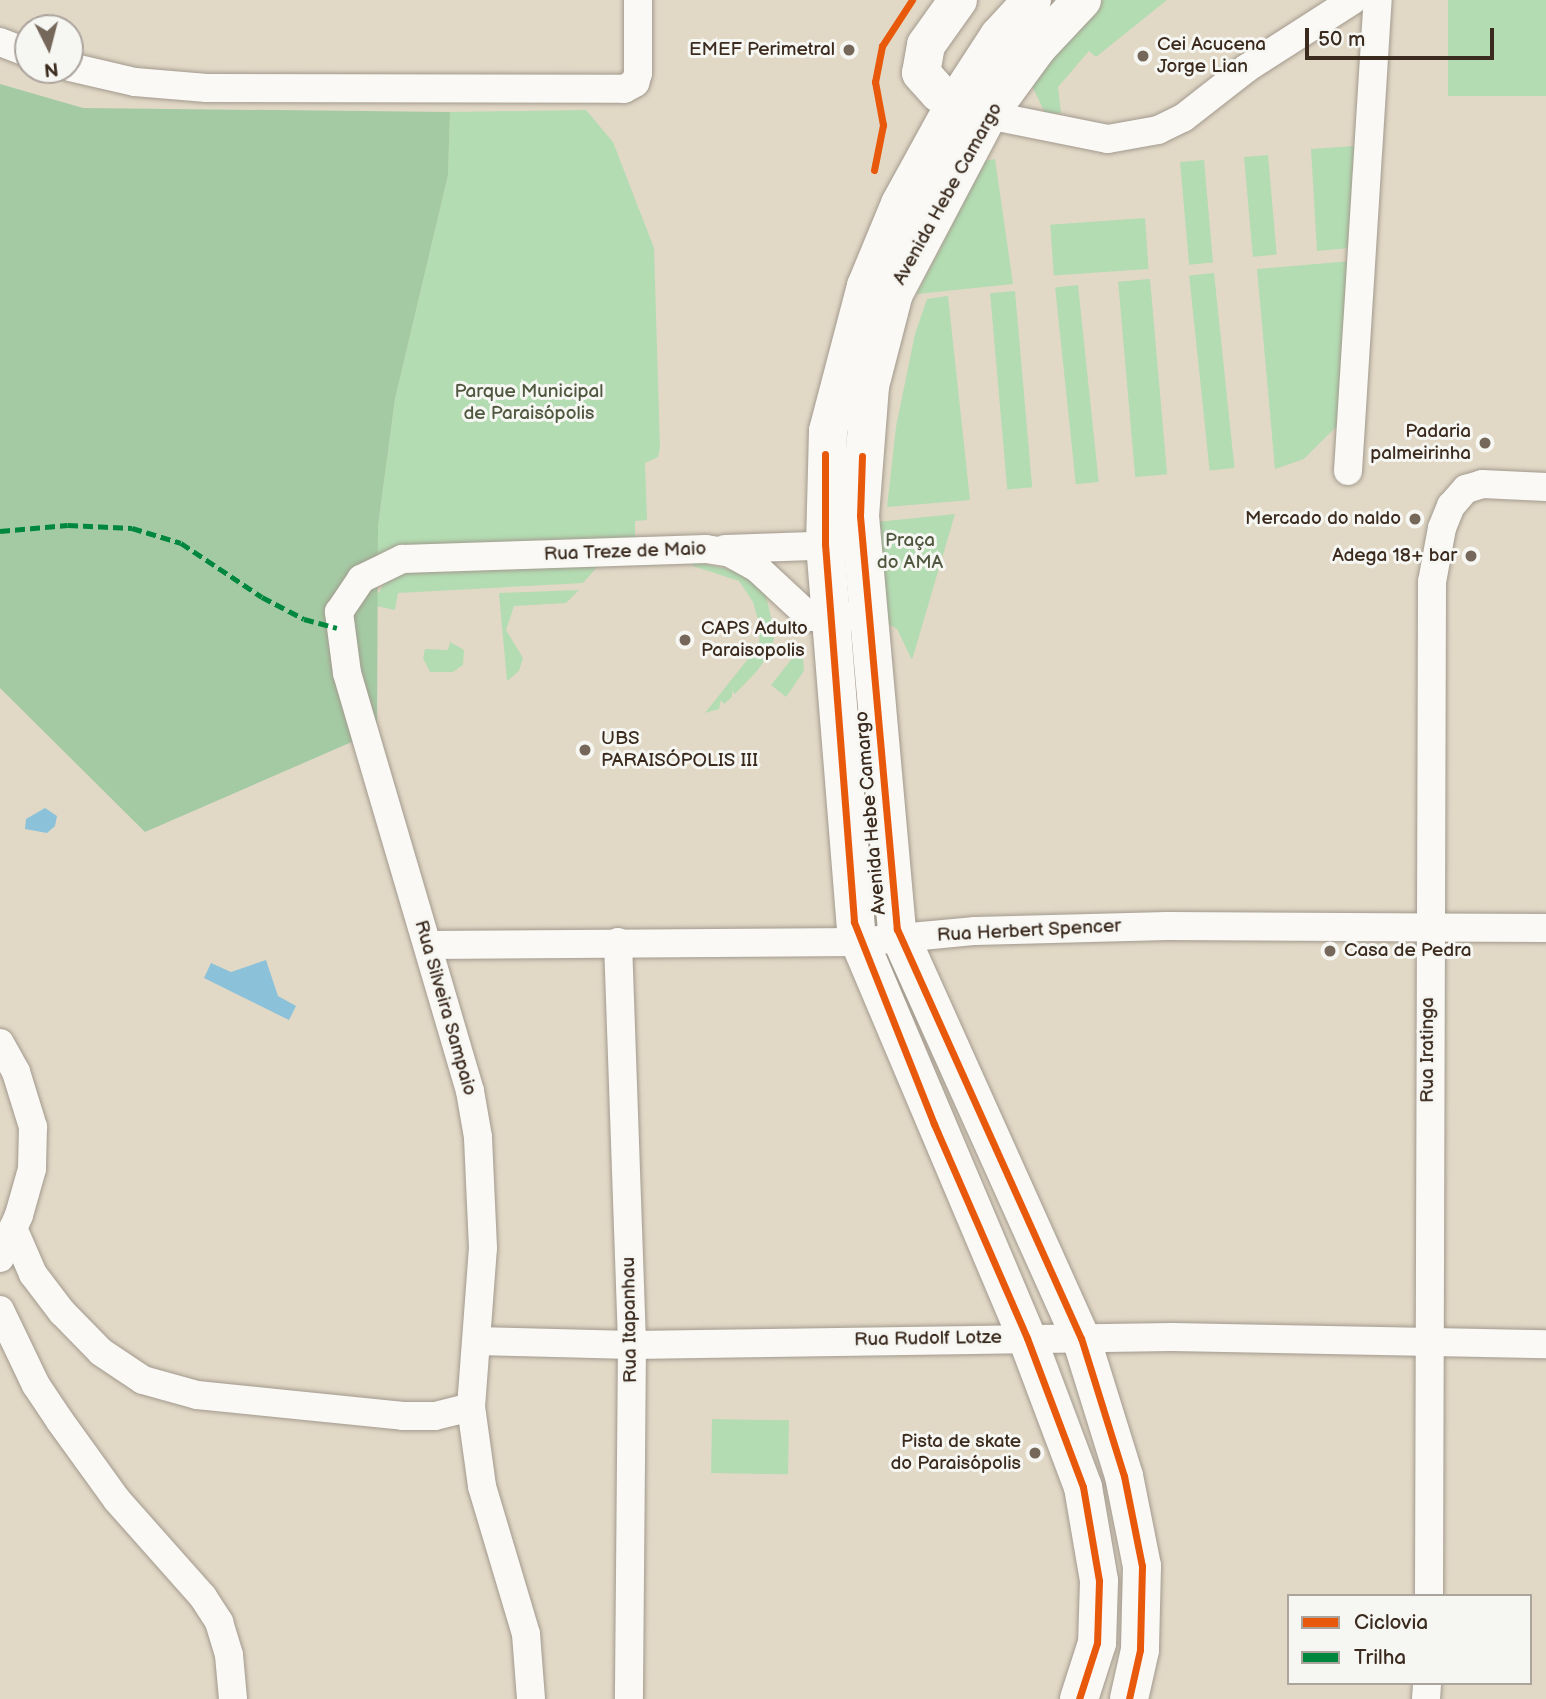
<!DOCTYPE html>
<meta charset="utf-8">
<style>
body{margin:0}
#map{position:relative;width:1546px;height:1699px;overflow:hidden;background:#e2d8c6;font-family:"Balsamiq Sans",sans-serif}
div>[style]{position:absolute}
.green>*{inset:0;background:#b3dcb2;transform-origin:0 0}
.forest>*{inset:0;background:#a4caa3}
.water>*{inset:0;background:#8bc2d9}
.roads{filter:drop-shadow(0 0 2px #a29a8e) drop-shadow(0 0 2px #a29a8e)}
.minor>*{height:28px;margin:-14px;padding:0 14px;transform-origin:14px;border-radius:14px;background:#fbf9f6}
.primary>*{height:38px;margin:-19px;padding:0 19px;transform-origin:19px;border-radius:19px;background:#fbf9f6}
.quiet>*{height:5px;margin-top:-2.5px;transform-origin:0;background:repeating-linear-gradient(90deg,#00873e 0 10px,transparent 0 15px)}
.cycleway>*{height:7px;margin:-3.5px;padding:0 3.5px;transform-origin:3.5px;border-radius:3.5px;background:#e8590c}
.dots>*{width:19px;height:19px;translate:-50% -50%;box-sizing:border-box;border:4px solid #f6f6f2;border-radius:50%}
span{translate:-50% -50%;white-space:nowrap;text-align:center;line-height:1.15;-webkit-text-stroke:6px #f6f6f2;paint-order:stroke}
.poi-label{font-size:19px;color:#3b2a1e}
.left{translate:0 -50%;text-align:left}
.right{translate:-100% -50%;text-align:right}
.street-label{font-size:19px;color:#3b2a1e}
.park-label{font-size:19px;color:#4f583f}
.legend{position:absolute;left:1287px;top:1594px;width:245px;height:91px;box-sizing:border-box;background:#f6f6f2;border:2px solid #aba49d;margin:0;padding:9px 12px;list-style:none;font-size:21px;color:#3b2a1e}
.legend li{display:flex;align-items:center;gap:14px;height:35px}
.legend b{width:35px;border:2px solid #aba49d}
.north{position:absolute;left:14px;top:14px;width:70px;height:70px;box-sizing:border-box;background:#f6f6f2;border:2px solid #aba49d;border-radius:50%;rotate:174deg;font-size:19px;font-weight:700;line-height:28px;text-align:center;color:#3b2a1e}
.north::after{content:'';display:block;margin:auto;width:24px;height:32px;background:#756759;clip-path:polygon(50% 0,100% 100%,50% 72%,0 100%)}
.scale{position:absolute;left:1305px;top:28px;width:189px;height:32px;box-sizing:border-box;border:4px solid #3b2a1e;border-top:0;padding-left:9px;font-size:21px;line-height:24px;white-space:nowrap;color:#3b2a1e;-webkit-text-stroke:5px #f6f6f2;paint-order:stroke}
</style>
<div id="map">
<div class="green">
<div style="clip-path:polygon(1103px 0,1167px 0,1096px 57px,1089px 51px,1058px 87px,1061px 113px,1046px 115px,1030px 82px)"></div>
<div style="left:1448px;top:0;width:98px;height:96px"></div>
<div style="clip-path:polygon(586px 110px,613px 142px,654px 248px,660px 448px,658px 457px,645px 463px,647px 520px,635px 521px,635px 544px,378px 563px,378px 526px,395px 399px,448px 175px,450px 112px)"></div>
<div style="clip-path:polygon(1354px 146px,1350px 248px,1317px 251px,1311px 149px)"></div>
<div style="left:1268px;top:155px;width:100px;height:24px;rotate:85deg"></div>
<div style="clip-path:polygon(995px 159px,1013px 284px,917px 294px,985px 161px)"></div>
<div style="left:1204px;top:160px;width:103px;height:24px;rotate:85deg"></div>
<div style="left:1145px;top:218px;width:51px;height:95px;rotate:86deg"></div>
<div style="clip-path:polygon(1351px 261px,1340px 423px,1304px 459px,1275px 469px,1257px 269px)"></div>
<div style="left:1214px;top:273px;width:196px;height:25px;rotate:84deg"></div>
<div style="left:1150px;top:279px;width:196px;height:32px;rotate:85deg"></div>
<div style="left:1078px;top:285px;width:198px;height:23px;rotate:84deg"></div>
<div style="left:1015px;top:291px;width:197px;height:25px;rotate:85deg"></div>
<div style="clip-path:polygon(948px 296px,970px 500px,887px 507px,896px 427px,915px 334px,927px 299px)"></div>
<div style="clip-path:polygon(955px 514px,912px 660px,897px 629px,887px 623px,876px 522px)"></div>
<div style="clip-path:polygon(692px 562px,743px 572px,765px 592px,775px 634px,770px 653px,757px 671px,735px 694px,732px 691px,732px 697px,724px 704px,721px 700px,719px 709px,705px 713px,759px 645px,760px 627px,753px 602px,739px 581px,693px 566px)"></div>
<div style="clip-path:polygon(598px 566px,583px 583px,398px 593px,395px 610px,372px 605px,371px 592px,379px 593px,385px 581px,408px 572px)"></div>
<div style="clip-path:polygon(579px 590px,566px 603px,514px 606px,506px 630px,523px 658px,519px 671px,507px 681px,499px 593px)"></div>
<div style="clip-path:polygon(450px 642px,464px 650px,463px 665px,453px 672px,430px 672px,423px 658px,425px 649px,448px 650px)"></div>
<div style="clip-path:polygon(802px 646px,804px 671px,786px 697px,771px 685px)"></div>
<div style="left:712px;top:1419px;width:77px;height:54px;rotate:1deg"></div>
</div>
<div class="forest">
<div style="clip-path:polygon(0 84px,83px 108px,450px 112px,448px 175px,395px 399px,378px 526px,377px 731px,145px 832px,0 688px)"></div>
</div>
<div class="water">
<div style="clip-path:polygon(45px 808px,57px 816px,55px 826px,47px 833px,25px 829px,26px 819px)"></div>
<div style="clip-path:polygon(266px 960px,278px 996px,296px 1006px,289px 1020px,204px 978px,211px 963px,231px 972px)"></div>
</div>
<div class="roads">
<div class="minor">
<div style="left:0;top:42px;width:30px;rotate:21deg"></div>
<div style="left:70px;top:67px;width:67px;rotate:13deg"></div>
<div style="left:135px;top:82px;width:72px;rotate:4.8deg"></div>
<div style="left:207px;top:88px;width:417px;rotate:0.1deg"></div>
<div style="left:624px;top:89px;width:13px;rotate:-29deg"></div>
<div style="left:635px;top:83px;width:10px;rotate:-73deg"></div>
<div style="left:638px;top:73px;width:73px;rotate:-90deg"></div>
<div style="left:988px;top:115px;width:122px;rotate:11.3deg"></div>
<div style="left:1108px;top:139px;width:51px;rotate:-10.2deg"></div>
<div style="left:1158px;top:130px;width:28px;rotate:-26deg"></div>
<div style="left:1183px;top:118px;width:81px;rotate:-38deg"></div>
<div style="left:1247px;top:68px;width:126px;rotate:-32.7deg"></div>
<div style="left:1348px;top:471px;width:472px;rotate:-86.4deg"></div>
<div style="left:725px;top:549px;width:117px;rotate:-2deg"></div>
<div style="left:618px;top:942px;width:403px;rotate:88deg"></div>
<div style="left:632px;top:1345px;width:354px;rotate:90.5deg"></div>
<div style="left:428px;top:945px;width:430px;rotate:-0.4deg"></div>
<div style="left:858px;top:942px;width:118px;rotate:-5.4deg"></div>
<div style="left:975px;top:931px;width:192px;rotate:-1.5deg"></div>
<div style="left:1167px;top:926px;width:379px;rotate:0.3deg"></div>
<div style="left:0;top:1043px;width:33px;rotate:61deg"></div>
<div style="left:16px;top:1072px;width:58px;rotate:72.8deg"></div>
<div style="left:33px;top:1127px;width:42px;rotate:91.4deg"></div>
<div style="left:32px;top:1169px;width:48px;rotate:105.8deg"></div>
<div style="left:19px;top:1215px;width:47px;rotate:113.8deg"></div>
<div style="left:13px;top:1228px;width:50px;rotate:66.5deg"></div>
<div style="left:33px;top:1274px;width:48px;rotate:52.7deg"></div>
<div style="left:62px;top:1312px;width:56px;rotate:45.7deg"></div>
<div style="left:101px;top:1352px;width:50px;rotate:33.7deg"></div>
<div style="left:143px;top:1380px;width:56px;rotate:15.5deg"></div>
<div style="left:197px;top:1395px;width:207px;rotate:5.8deg"></div>
<div style="left:403px;top:1416px;width:32px"></div>
<div style="left:435px;top:1416px;width:37px;rotate:-14deg"></div>
<div style="left:0;top:1310px;width:83px;rotate:64.4deg"></div>
<div style="left:36px;top:1385px;width:43px;rotate:56.3deg"></div>
<div style="left:60px;top:1421px;width:97px;rotate:54.2deg"></div>
<div style="left:117px;top:1500px;width:130px;rotate:48.4deg"></div>
<div style="left:203px;top:1597px;width:30px;rotate:57deg"></div>
<div style="left:219px;top:1622px;width:34px;rotate:73deg"></div>
<div style="left:229px;top:1655px;width:44px;rotate:84.8deg"></div>
<div style="left:477px;top:1341px;width:155px;rotate:1.5deg"></div>
<div style="left:632px;top:1345px;width:540px;rotate:-0.85deg"></div>
<div style="left:1172px;top:1337px;width:374px;rotate:1.1deg"></div>
<div style="left:1429px;top:1596px;width:1014px;rotate:-89.83deg"></div>
<div style="left:1432px;top:582px;width:55px;rotate:-79.5deg"></div>
<div style="left:1442px;top:528px;width:24px;rotate:-68deg"></div>
<div style="left:1451px;top:506px;width:23px;rotate:-49deg"></div>
<div style="left:1466px;top:489px;width:17px;rotate:-17deg"></div>
<div style="left:1482px;top:484px;width:64px;rotate:2.7deg"></div>
<div style="left:531px;top:1699px;width:65px;rotate:-94.4deg"></div>
<div style="left:526px;top:1634px;width:154px;rotate:-106.6deg"></div>
<div style="left:482px;top:1486px;width:80px;rotate:-97.9deg"></div>
<div style="left:471px;top:1407px;width:159px;rotate:-85.7deg"></div>
<div style="left:483px;top:1248px;width:111px;rotate:-92.6deg"></div>
<div style="left:478px;top:1137px;width:47px;rotate:-99.9deg"></div>
<div style="left:470px;top:1091px;width:436px;rotate:-106.4deg"></div>
<div style="left:347px;top:673px;width:62px;rotate:-97.5deg"></div>
<div style="left:339px;top:612px;width:40px;rotate:-56deg"></div>
<div style="left:361px;top:579px;width:46px;rotate:-26deg"></div>
<div style="left:402px;top:559px;width:304px;rotate:-1.9deg"></div>
<div style="left:706px;top:549px;width:24px;rotate:9deg"></div>
<div style="left:730px;top:553px;width:31px;rotate:29deg"></div>
<div style="left:757px;top:568px;width:72px;rotate:42.8deg"></div>
<div style="left:810px;top:617px;width:40px;rotate:-1.4deg"></div>
<div style="left:1426px;top:1699px;width:16px;rotate:-86deg"></div>
</div>
<div class="primary">
<div style="left:958px;top:0;width:55px;rotate:125.4deg"></div>
<div style="left:926px;top:45px;width:28px;rotate:100deg"></div>
<div style="left:921px;top:73px;width:27px;rotate:48deg"></div>
<div style="left:939px;top:93px;width:44px;rotate:24.2deg"></div>
<div style="left:1032px;top:0;width:49px;rotate:132.5deg"></div>
<div style="left:999px;top:36px;width:79px;rotate:123.1deg"></div>
<div style="left:956px;top:102px;width:116px;rotate:118.8deg"></div>
<div style="left:900px;top:204px;width:89px;rotate:112.5deg"></div>
<div style="left:866px;top:286px;width:150px;rotate:104.7deg"></div>
<div style="left:828px;top:431px;width:113px;rotate:91.5deg"></div>
<div style="left:825px;top:544px;width:390px;rotate:85.4deg"></div>
<div style="left:856px;top:933px;width:440px;rotate:67.1deg"></div>
<div style="left:1027px;top:1338px;width:159px;rotate:69.4deg"></div>
<div style="left:1083px;top:1487px;width:95px;rotate:80.3deg"></div>
<div style="left:1099px;top:1581px;width:62px;rotate:91.8deg"></div>
<div style="left:1097px;top:1643px;width:59px;rotate:107.8deg"></div>
<div style="left:1082px;top:0;width:66px;rotate:133.2deg"></div>
<div style="left:1037px;top:48px;width:83px;rotate:126.2deg"></div>
<div style="left:988px;top:115px;width:201px;rotate:117.8deg"></div>
<div style="left:894px;top:293px;width:96px;rotate:104.5deg"></div>
<div style="left:870px;top:386px;width:130px;rotate:94.4deg"></div>
<div style="left:860px;top:516px;width:415px;rotate:84.9deg"></div>
<div style="left:897px;top:929px;width:448px;rotate:65.8deg"></div>
<div style="left:1081px;top:1338px;width:145px;rotate:72.7deg"></div>
<div style="left:1124px;top:1476px;width:92px;rotate:78.7deg"></div>
<div style="left:1142px;top:1566px;width:84px;rotate:91.4deg"></div>
<div style="left:1140px;top:1650px;width:50px;rotate:102.7deg"></div>
</div>
</div>
<div class="quiet">
<div style="left:0;top:531px;width:68px;rotate:-5deg"></div>
<div style="left:68px;top:525px;width:64px;rotate:2.7deg"></div>
<div style="left:132px;top:528px;width:51px;rotate:17deg"></div>
<div style="left:181px;top:543px;width:97px;rotate:33.7deg"></div>
<div style="left:262px;top:597px;width:47px;rotate:27.6deg"></div>
<div style="left:304px;top:619px;width:34px;rotate:15deg"></div>
</div>
<div class="cycleway">
<div style="left:874px;top:170px;width:46px;rotate:-78.7deg"></div>
<div style="left:883px;top:125px;width:44px;rotate:-100.5deg"></div>
<div style="left:875px;top:82px;width:37px;rotate:-79deg"></div>
<div style="left:882px;top:46px;width:55px;rotate:-56.9deg"></div>
<div style="left:825px;top:454px;width:90px;rotate:90deg"></div>
<div style="left:825px;top:544px;width:379px;rotate:85.6deg"></div>
<div style="left:854px;top:922px;width:217px;rotate:68.4deg"></div>
<div style="left:934px;top:1124px;width:233px;rotate:66.5deg"></div>
<div style="left:1027px;top:1338px;width:159px;rotate:69.4deg"></div>
<div style="left:1083px;top:1487px;width:95px;rotate:80.3deg"></div>
<div style="left:1099px;top:1581px;width:62px;rotate:91.8deg"></div>
<div style="left:1097px;top:1643px;width:59px;rotate:107.8deg"></div>
<div style="left:862px;top:456px;width:60px;rotate:91.9deg"></div>
<div style="left:860px;top:516px;width:415px;rotate:84.9deg"></div>
<div style="left:897px;top:929px;width:448px;rotate:65.8deg"></div>
<div style="left:1081px;top:1338px;width:145px;rotate:72.7deg"></div>
<div style="left:1124px;top:1476px;width:92px;rotate:78.7deg"></div>
<div style="left:1142px;top:1566px;width:84px;rotate:91.4deg"></div>
<div style="left:1140px;top:1650px;width:50px;rotate:102.7deg"></div>
</div>
<div class="dots">
<div style="left:849px;top:50px;background:#756759"></div>
<div style="left:1143px;top:56px;background:#756759"></div>
<div style="left:1485px;top:443px;background:#756759"></div>
<div style="left:1415px;top:519px;background:#756759"></div>
<div style="left:1471px;top:556px;background:#756759"></div>
<div style="left:685px;top:640px;background:#756759"></div>
<div style="left:585px;top:750px;background:#756759"></div>
<div style="left:1330px;top:951px;background:#756759"></div>
<div style="left:1035px;top:1453px;background:#756759"></div>
</div>
<div class="poi-label">
<span class="left" style="left:1157px;top:56px">Cei Acucena<br>Jorge Lian</span>
<span class="right" style="left:835px;top:50px">EMEF Perimetral</span>
<span class="right" style="left:1471px;top:443px">Padaria<br>palmeirinha</span>
<span class="right" style="left:1401px;top:519px">Mercado do naldo</span>
<span class="right" style="left:1457px;top:556px">Adega 18+ bar</span>
<span class="left" style="left:701px;top:640px">CAPS Adulto<br>Paraisopolis</span>
<span class="left" style="left:601px;top:750px">UBS<br>PARAISÓPOLIS III</span>
<span class="left" style="left:1344px;top:951px">Casa de Pedra</span>
<span class="right" style="left:1021px;top:1453px">Pista de skate<br>do Paraisópolis</span>
</div>
<div class="street-label">
<span style="left:948px;top:194px;rotate:-61deg">Avenida Hebe Camargo</span>
<span style="left:625px;top:552px;rotate:-2deg">Rua Treze de Maio</span>
<span style="left:871px;top:813px;rotate:-95deg">Avenida Hebe Camargo</span>
<span style="left:1029px;top:931px;rotate:-3deg">Rua Herbert Spencer</span>
<span style="left:445px;top:1008px;rotate:74deg">Rua Silveira Sampaio</span>
<span style="left:1428px;top:1050px;rotate:-90deg">Rua Iratinga</span>
<span style="left:630px;top:1320px;rotate:-91deg">Rua Itapanhau</span>
<span style="left:928px;top:1339px;rotate:-1deg">Rua Rudolf Lotze</span>
</div>
<div class="park-label">
<span style="left:529px;top:403px">Parque Municipal<br>de Paraisópolis</span>
<span style="left:910px;top:552px">Praça<br>do AMA</span>
</div>
<ul class="legend">
<li><b style="height:9px;background:#e8590c"></b>Ciclovia</li>
<li><b style="height:9px;background:#00873e"></b>Trilha</li>
</ul>
<div class="north">N</div>
<div class="scale">50 m</div>
</div>
